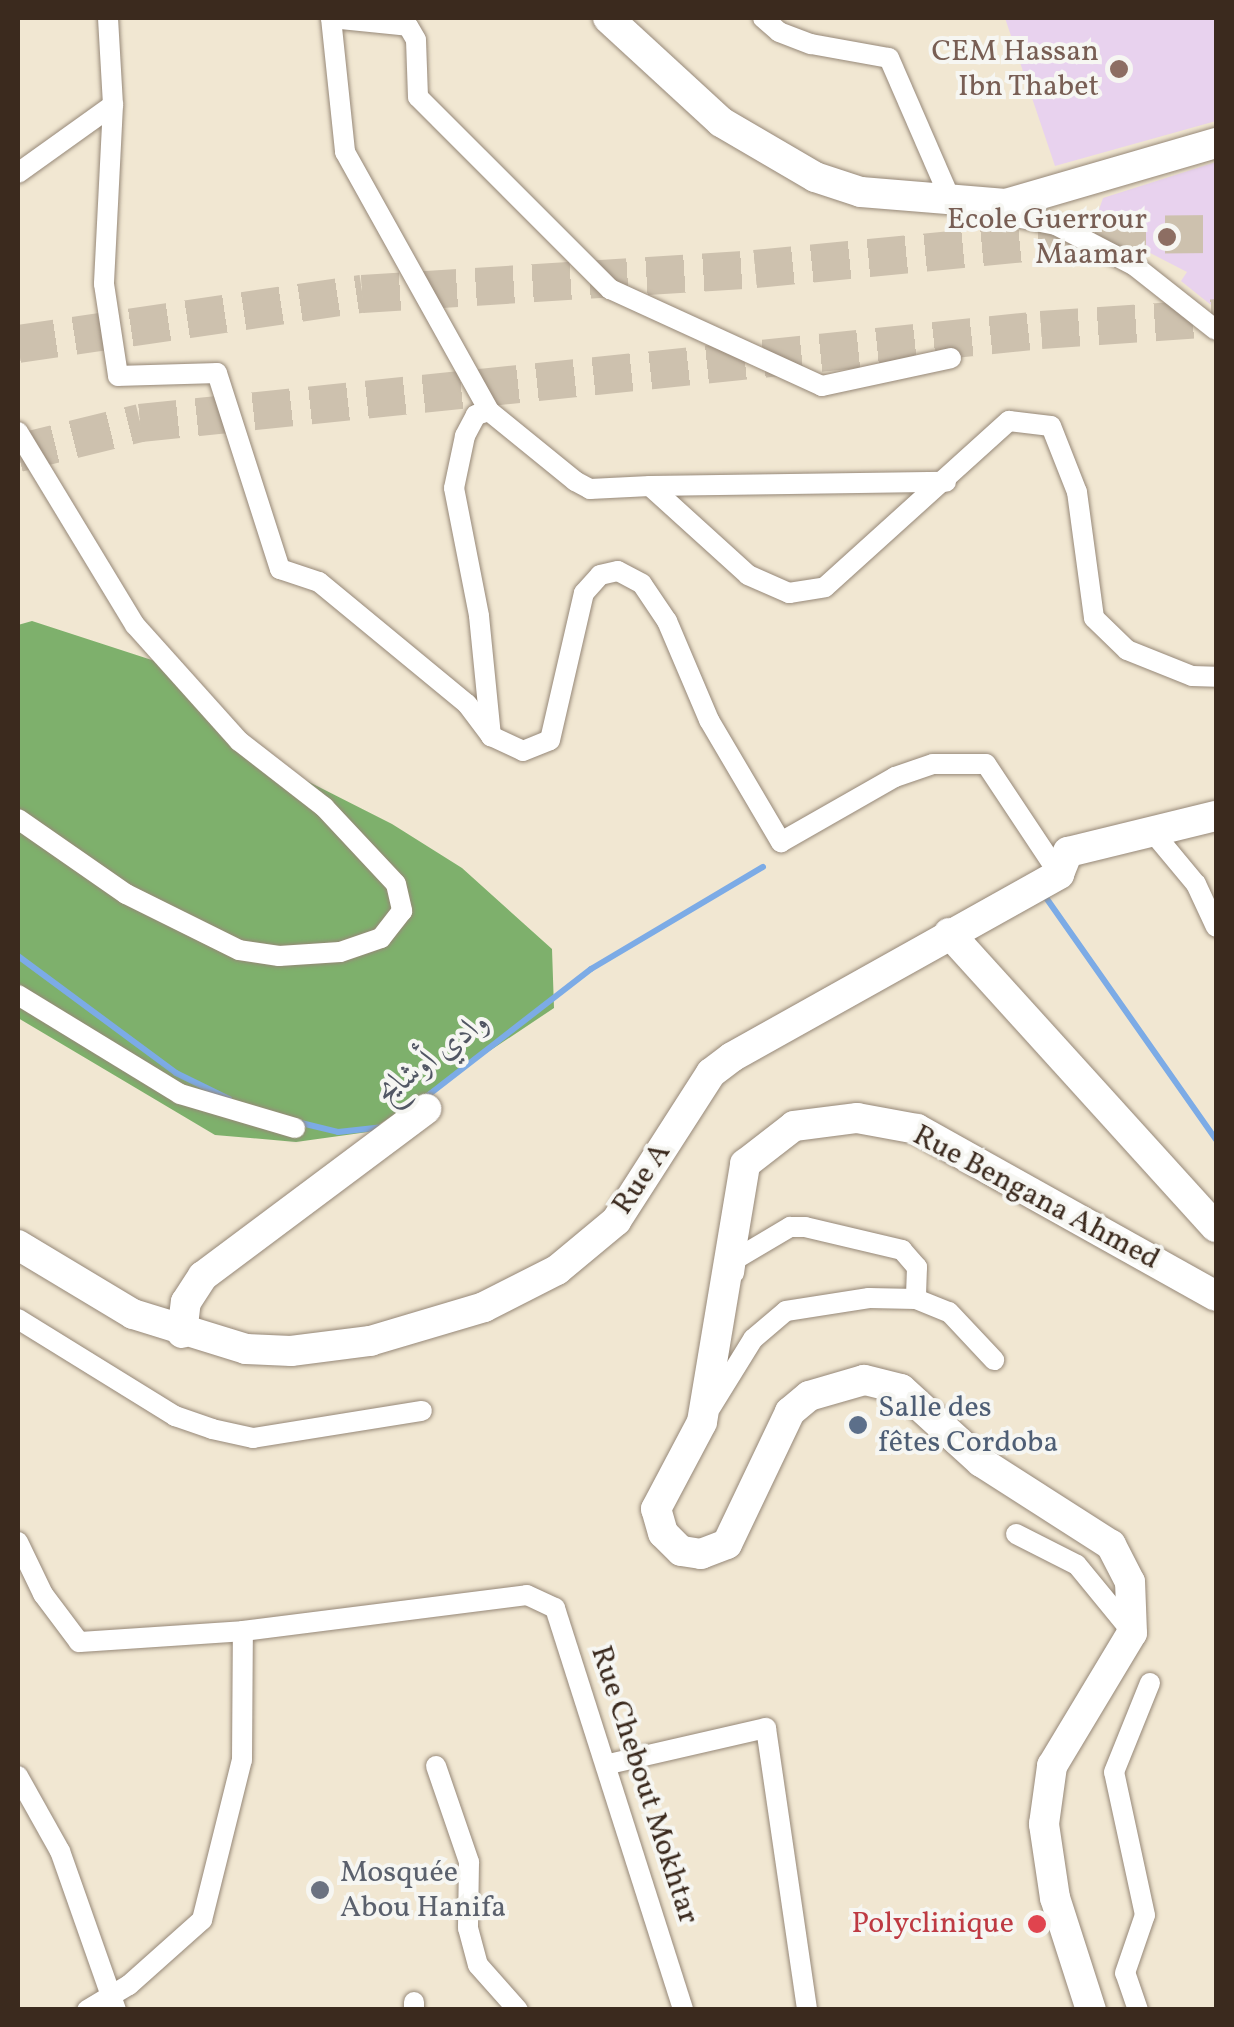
<!DOCTYPE html>
<meta charset="utf-8">
<style>
body{margin:0}
#map{position:relative;width:1234px;height:2027px;overflow:hidden;background:#f1e7d2;font-family:Vollkorn,Amiri,serif}
div>[style]{position:absolute}
.built>*{inset:0;background:#e8d2ee}
.forest>*{inset:0;background:#7eb06c}
.stream>*{height:6px;margin:-3px;padding:0 3px;transform-origin:3px;border-radius:3px;background:#7cabe6}
.highway-tunnel>*{height:38px;margin-top:-19px;transform-origin:0;background:repeating-linear-gradient(90deg,#cdc1ae 0 38px,transparent 0 57px)}
.roads{filter:drop-shadow(0 0 2px #968878) drop-shadow(0 0 2px #968878)}
.street>*{height:20px;margin:-10px;padding:0 10px;transform-origin:10px;border-radius:10px;background:#fff}
.secondary>*{height:30px;margin:-15px;padding:0 15px;transform-origin:15px;border-radius:15px;background:#fff}
.dots>*{width:28px;height:28px;translate:-50% -50%;box-sizing:border-box;border:5px solid #f6f6f2;border-radius:50%}
span{translate:-50% -50%;white-space:nowrap;text-align:center;line-height:1.15;-webkit-text-stroke:8px #f6f6f2;paint-order:stroke}
.education-label{font-size:30px;color:#785e54}
.right{translate:-100% -50%;text-align:right}
.street-label{font-size:30px;color:#3b2a1e}
.service-label{font-size:30px;color:#4e5e75}
.left{translate:0 -50%;text-align:left}
.worship-label{font-size:30px;color:#5b616d}
.health-label{font-size:30px;color:#be3a42}
.water-label{font-size:32px;color:#525764;font-style:italic}
.frame{position:absolute;inset:0;border:20px solid #3b2a1e;pointer-events:none}
</style>
<div id="map">
<div class="built">
<div style="clip-path:polygon(1005px 18px,1216px 18px,1216px 121px,1055px 166px)"></div>
<div style="clip-path:polygon(1216px 162px,1216px 309px,1181px 281px,1187px 272px,1094px 224px,1103px 198px)"></div>
</div>
<div class="forest">
<div style="clip-path:polygon(32px 621px,161px 663px,230px 742px,392px 824px,462px 868px,552px 949px,554px 1008px,368px 1132px,296px 1142px,215px 1135px,18px 1018px,18px 625px)"></div>
</div>
<div class="stream">
<div style="left:1042px;top:892px;width:303px;rotate:54.9deg"></div>
<div style="left:18px;top:956px;width:197px;rotate:36.5deg"></div>
<div style="left:176px;top:1073px;width:59px;rotate:26.1deg"></div>
<div style="left:422px;top:1100px;width:214px;rotate:-37.8deg"></div>
<div style="left:591px;top:969px;width:200px;rotate:-30.7deg"></div>
<div style="left:297px;top:1122px;width:42px;rotate:13.7deg"></div>
<div style="left:338px;top:1132px;width:46px;rotate:-6.2deg"></div>
</div>
<div class="highway-tunnel">
<div style="left:18px;top:344px;width:348px;rotate:-8.3deg"></div>
<div style="left:362px;top:294px;width:394px;rotate:-3.6deg"></div>
<div style="left:755px;top:269px;width:355px;rotate:-5.5deg"></div>
<div style="left:1108px;top:235px;width:108px;rotate:-0.5deg"></div>
<div style="left:18px;top:453px;width:126px;rotate:-13.8deg"></div>
<div style="left:140px;top:423px;width:906px;rotate:-5.89deg"></div>
<div style="left:1041px;top:330px;width:175px;rotate:-3.9deg"></div>
</div>
<div class="roads">
<div class="street">
<div style="left:108px;top:18px;width:87px;rotate:86.7deg"></div>
<div style="left:113px;top:105px;width:179px;rotate:92.9deg"></div>
<div style="left:104px;top:284px;width:93px;rotate:81.3deg"></div>
<div style="left:118px;top:376px;width:99px;rotate:-1.7deg"></div>
<div style="left:217px;top:373px;width:206px;rotate:72.2deg"></div>
<div style="left:280px;top:569px;width:41px;rotate:18.4deg"></div>
<div style="left:319px;top:582px;width:192px;rotate:39.5deg"></div>
<div style="left:467px;top:704px;width:40px;rotate:53deg"></div>
<div style="left:491px;top:736px;width:35px;rotate:25deg"></div>
<div style="left:523px;top:751px;width:29px;rotate:-22deg"></div>
<div style="left:550px;top:740px;width:151px;rotate:-77deg"></div>
<div style="left:584px;top:593px;width:24px;rotate:-48deg"></div>
<div style="left:600px;top:575px;width:18px;rotate:-13deg"></div>
<div style="left:618px;top:571px;width:27px;rotate:28deg"></div>
<div style="left:642px;top:584px;width:45px;rotate:56deg"></div>
<div style="left:667px;top:621px;width:108px;rotate:67deg"></div>
<div style="left:709px;top:720px;width:142px;rotate:59.5deg"></div>
<div style="left:781px;top:842px;width:131px;rotate:-29.7deg"></div>
<div style="left:895px;top:777px;width:40px;rotate:-18.9deg"></div>
<div style="left:933px;top:764px;width:53px"></div>
<div style="left:986px;top:764px;width:132px;rotate:56.4deg"></div>
<div style="left:331px;top:18px;width:135px;rotate:84deg"></div>
<div style="left:345px;top:152px;width:296px;rotate:60.9deg"></div>
<div style="left:489px;top:411px;width:111px;rotate:39.1deg"></div>
<div style="left:575px;top:481px;width:17px;rotate:28deg"></div>
<div style="left:590px;top:489px;width:60px;rotate:-2.9deg"></div>
<div style="left:650px;top:486px;width:132px;rotate:42.2deg"></div>
<div style="left:748px;top:575px;width:45px;rotate:23.7deg"></div>
<div style="left:789px;top:593px;width:36px;rotate:-9deg"></div>
<div style="left:825px;top:587px;width:248px;rotate:-42.1deg"></div>
<div style="left:1009px;top:421px;width:42px;rotate:6.8deg"></div>
<div style="left:1051px;top:426px;width:71px;rotate:68.5deg"></div>
<div style="left:1077px;top:492px;width:127px;rotate:82.3deg"></div>
<div style="left:1094px;top:618px;width:46px;rotate:44.1deg"></div>
<div style="left:1127px;top:650px;width:70px;rotate:21.8deg"></div>
<div style="left:1192px;top:676px;width:24px;rotate:2deg"></div>
<div style="left:331px;top:18px;width:77px;rotate:5.9deg"></div>
<div style="left:408px;top:26px;width:16px;rotate:60deg"></div>
<div style="left:416px;top:40px;width:57px;rotate:88deg"></div>
<div style="left:418px;top:97px;width:272px;rotate:45deg"></div>
<div style="left:610px;top:289px;width:233px;rotate:24.6deg"></div>
<div style="left:822px;top:386px;width:132px;rotate:-12.2deg"></div>
<div style="left:763px;top:18px;width:21px;rotate:41deg"></div>
<div style="left:779px;top:32px;width:34px;rotate:21deg"></div>
<div style="left:811px;top:44px;width:79px;rotate:10.2deg"></div>
<div style="left:889px;top:58px;width:160px;rotate:66.5deg"></div>
<div style="left:18px;top:173px;width:117px;rotate:-35.6deg"></div>
<div style="left:991px;top:212px;width:66px;rotate:11.3deg"></div>
<div style="left:1056px;top:225px;width:89px;rotate:27.4deg"></div>
<div style="left:1135px;top:266px;width:103px;rotate:38.3deg"></div>
<div style="left:489px;top:411px;width:14px;rotate:163deg"></div>
<div style="left:476px;top:415px;width:24px;rotate:118deg"></div>
<div style="left:465px;top:436px;width:53px;rotate:101.9deg"></div>
<div style="left:454px;top:488px;width:130px;rotate:78.9deg"></div>
<div style="left:479px;top:616px;width:121px;rotate:84.3deg"></div>
<div style="left:18px;top:432px;width:226px;rotate:58.8deg"></div>
<div style="left:135px;top:625px;width:156px;rotate:48.1deg"></div>
<div style="left:239px;top:741px;width:108px;rotate:37.8deg"></div>
<div style="left:324px;top:807px;width:105px;rotate:46.9deg"></div>
<div style="left:396px;top:884px;width:28px;rotate:77deg"></div>
<div style="left:402px;top:911px;width:34px;rotate:128deg"></div>
<div style="left:381px;top:938px;width:43px;rotate:161.1deg"></div>
<div style="left:340px;top:952px;width:61px;rotate:176.2deg"></div>
<div style="left:279px;top:956px;width:40px;rotate:-171.5deg"></div>
<div style="left:239px;top:950px;width:126px;rotate:-153.6deg"></div>
<div style="left:126px;top:894px;width:131px;rotate:-145.2deg"></div>
<div style="left:650px;top:486px;width:296px;rotate:-0.8deg"></div>
<div style="left:1151px;top:830px;width:70px;rotate:50.2deg"></div>
<div style="left:1196px;top:884px;width:47px;rotate:65.1deg"></div>
<div style="left:18px;top:995px;width:190px;rotate:31.4deg"></div>
<div style="left:180px;top:1094px;width:120px;rotate:16.5deg"></div>
<div style="left:734px;top:1273px;width:14px;rotate:-82deg"></div>
<div style="left:736px;top:1259px;width:63px;rotate:-30.7deg"></div>
<div style="left:790px;top:1227px;width:15px"></div>
<div style="left:805px;top:1227px;width:100px;rotate:13.3deg"></div>
<div style="left:902px;top:1250px;width:23px;rotate:49deg"></div>
<div style="left:917px;top:1267px;width:32px;rotate:92deg"></div>
<div style="left:18px;top:1319px;width:185px;rotate:31.7deg"></div>
<div style="left:175px;top:1416px;width:39px;rotate:19deg"></div>
<div style="left:212px;top:1429px;width:42px;rotate:12.4deg"></div>
<div style="left:253px;top:1438px;width:171px;rotate:-9.1deg"></div>
<div style="left:711px;top:1407px;width:80px;rotate:-58.3deg"></div>
<div style="left:753px;top:1339px;width:43px;rotate:-40.3deg"></div>
<div style="left:786px;top:1311px;width:84px;rotate:-8.9deg"></div>
<div style="left:869px;top:1298px;width:47px;rotate:1.2deg"></div>
<div style="left:916px;top:1299px;width:35px;rotate:22deg"></div>
<div style="left:949px;top:1312px;width:66px;rotate:46.8deg"></div>
<div style="left:1016px;top:1534px;width:68px;rotate:26.9deg"></div>
<div style="left:1077px;top:1565px;width:80px;rotate:50.6deg"></div>
<div style="left:18px;top:1542px;width:58px;rotate:64.3deg"></div>
<div style="left:43px;top:1594px;width:60px;rotate:53.1deg"></div>
<div style="left:79px;top:1642px;width:164px;rotate:-3.8deg"></div>
<div style="left:609px;top:1764px;width:161px;rotate:-12.9deg"></div>
<div style="left:766px;top:1728px;width:285px;rotate:81.7deg"></div>
<div style="left:436px;top:1766px;width:102px;rotate:71deg"></div>
<div style="left:469px;top:1862px;width:66px;rotate:90.9deg"></div>
<div style="left:468px;top:1928px;width:38px;rotate:75deg"></div>
<div style="left:478px;top:1965px;width:60px;rotate:48.4deg"></div>
<div style="left:18px;top:1776px;width:86px;rotate:60.8deg"></div>
<div style="left:60px;top:1851px;width:169px;rotate:70.6deg"></div>
<div style="left:414px;top:2002px;width:8px;rotate:90deg"></div>
<div style="left:87px;top:2010px;width:49px;rotate:-30.8deg"></div>
<div style="left:129px;top:1985px;width:98px;rotate:-41.7deg"></div>
<div style="left:202px;top:1920px;width:165px;rotate:-76deg"></div>
<div style="left:242px;top:1760px;width:129px;rotate:-89.6deg"></div>
<div style="left:243px;top:1631px;width:286px;rotate:-7.2deg"></div>
<div style="left:527px;top:1595px;width:31px;rotate:25deg"></div>
<div style="left:555px;top:1608px;width:422px;rotate:72.3deg"></div>
<div style="left:1138px;top:2010px;width:39px;rotate:-109deg"></div>
<div style="left:1125px;top:1973px;width:61px;rotate:-71deg"></div>
<div style="left:1145px;top:1915px;width:146px;rotate:-102.2deg"></div>
<div style="left:1114px;top:1772px;width:96px;rotate:-68deg"></div>
</div>
<div class="secondary">
<div style="left:608px;top:18px;width:154px;rotate:42.6deg"></div>
<div style="left:721px;top:122px;width:109px;rotate:30.3deg"></div>
<div style="left:815px;top:177px;width:48px;rotate:18.1deg"></div>
<div style="left:861px;top:192px;width:145px;rotate:4.7deg"></div>
<div style="left:1006px;top:204px;width:219px;rotate:-16.2deg"></div>
<div style="left:949px;top:933px;width:397px;rotate:47.8deg"></div>
<div style="left:18px;top:1245px;width:134px;rotate:31deg"></div>
<div style="left:133px;top:1314px;width:118px;rotate:17.2deg"></div>
<div style="left:246px;top:1349px;width:45px;rotate:2.5deg"></div>
<div style="left:291px;top:1351px;width:80px;rotate:-7.2deg"></div>
<div style="left:370px;top:1341px;width:119px;rotate:-16.6deg"></div>
<div style="left:484px;top:1307px;width:82px;rotate:-26.9deg"></div>
<div style="left:557px;top:1270px;width:77px;rotate:-39.7deg"></div>
<div style="left:616px;top:1221px;width:176px;rotate:-57.3deg"></div>
<div style="left:711px;top:1073px;width:26px;rotate:-37deg"></div>
<div style="left:732px;top:1057px;width:375px;rotate:-29.2deg"></div>
<div style="left:1059px;top:874px;width:24px;rotate:-68deg"></div>
<div style="left:1068px;top:852px;width:152px;rotate:-13.7deg"></div>
<div style="left:182px;top:1333px;width:31px;rotate:-83deg"></div>
<div style="left:186px;top:1302px;width:31px;rotate:-57deg"></div>
<div style="left:203px;top:1276px;width:279px;rotate:-36.8deg"></div>
<div style="left:1091px;top:2010px;width:118px;rotate:-107.8deg"></div>
<div style="left:1055px;top:1898px;width:75px;rotate:-98.5deg"></div>
<div style="left:1044px;top:1824px;width:59px;rotate:-82.1deg"></div>
<div style="left:1052px;top:1766px;width:155px;rotate:-59deg"></div>
<div style="left:1132px;top:1633px;width:51px;rotate:-92.2deg"></div>
<div style="left:1130px;top:1582px;width:42px;rotate:-117.2deg"></div>
<div style="left:1111px;top:1545px;width:154px;rotate:-147.4deg"></div>
<div style="left:981px;top:1462px;width:108px;rotate:-137.6deg"></div>
<div style="left:901px;top:1389px;width:38px;rotate:-166deg"></div>
<div style="left:864px;top:1380px;width:57px;rotate:163.8deg"></div>
<div style="left:809px;top:1396px;width:25px;rotate:140deg"></div>
<div style="left:790px;top:1412px;width:146px;rotate:115.5deg"></div>
<div style="left:727px;top:1544px;width:28px;rotate:159deg"></div>
<div style="left:701px;top:1554px;width:20px;rotate:-171deg"></div>
<div style="left:681px;top:1551px;width:25px;rotate:-135deg"></div>
<div style="left:663px;top:1533px;width:25px;rotate:-106deg"></div>
<div style="left:656px;top:1509px;width:98px;rotate:-62.1deg"></div>
<div style="left:702px;top:1422px;width:262px;rotate:-80.5deg"></div>
<div style="left:745px;top:1164px;width:62px;rotate:-37.8deg"></div>
<div style="left:794px;top:1126px;width:64px;rotate:-7.2deg"></div>
<div style="left:857px;top:1118px;width:61px;rotate:10.4deg"></div>
<div style="left:917px;top:1129px;width:342px;rotate:29.2deg"></div>
</div>
</div>
<div class="dots">
<div style="left:1119px;top:69px;background:#8d6e63"></div>
<div style="left:1167px;top:237px;background:#8d6e63"></div>
<div style="left:858px;top:1425px;background:#5c6f8a"></div>
<div style="left:320px;top:1890px;background:#6b7280"></div>
<div style="left:1037px;top:1924px;background:#e0444e"></div>
</div>
<div class="education-label">
<span class="right" style="left:1099px;top:69px">CEM Hassan<br>Ibn Thabet</span>
<span class="right" style="left:1147px;top:237px">Ecole Guerrour<br>Maamar</span>
</div>
<div class="street-label">
<span style="left:642px;top:1179px;rotate:-56deg">Rue A</span>
<span style="left:1036px;top:1198px;rotate:28deg">Rue Bengana Ahmed</span>
<span style="left:644px;top:1785px;rotate:72deg">Rue Chebout Mokhtar</span>
</div>
<div class="service-label">
<span class="left" style="left:878px;top:1425px">Salle des<br>fêtes Cordoba</span>
</div>
<div class="worship-label">
<span class="left" style="left:340px;top:1890px">Mosquée<br>Abou Hanifa</span>
</div>
<div class="health-label">
<span class="right" style="left:1014px;top:1924px">Polyclinique</span>
</div>
<div class="water-label">
<span style="left:434px;top:1058px;rotate:-37deg">وادي أوشايح</span>
</div>
<div class="frame"></div>
</div>
